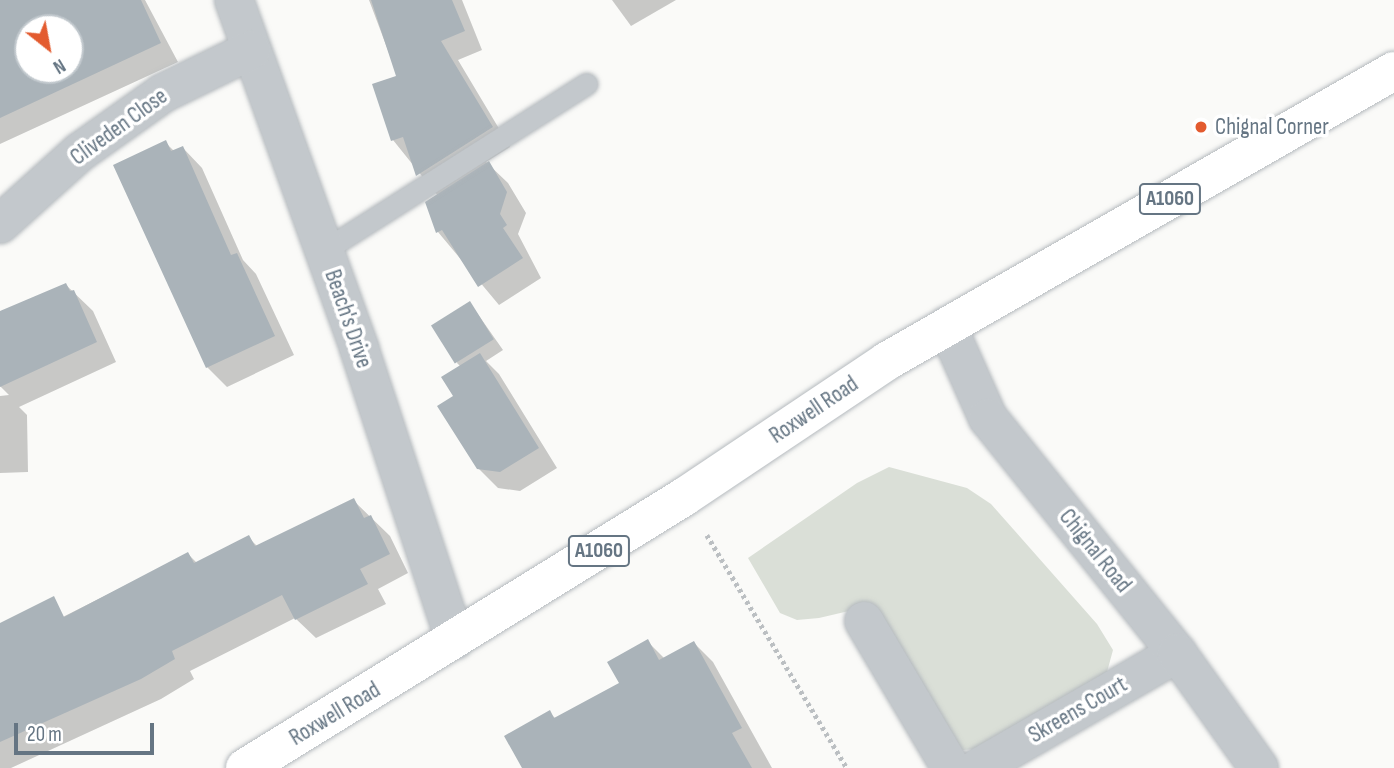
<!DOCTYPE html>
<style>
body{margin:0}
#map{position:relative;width:1394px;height:768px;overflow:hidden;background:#fafaf8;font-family:"Sofia Sans Condensed",sans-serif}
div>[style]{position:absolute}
.green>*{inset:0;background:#dadfd7}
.shadow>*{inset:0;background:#0003}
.building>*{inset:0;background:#aab3b9;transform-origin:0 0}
.path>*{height:4.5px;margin-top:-2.25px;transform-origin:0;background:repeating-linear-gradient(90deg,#bbbfc2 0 3.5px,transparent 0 7px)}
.roads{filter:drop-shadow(0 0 2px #b5babe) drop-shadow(0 0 2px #b5babe)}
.service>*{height:21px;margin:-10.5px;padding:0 10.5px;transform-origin:10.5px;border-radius:10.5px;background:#c3c8cc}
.minor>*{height:38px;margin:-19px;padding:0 19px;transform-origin:19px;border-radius:19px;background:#c3c8cc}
.tertiary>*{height:38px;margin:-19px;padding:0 19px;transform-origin:19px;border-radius:19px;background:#c3c8cc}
.primary>*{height:38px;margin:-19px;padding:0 19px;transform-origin:19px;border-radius:19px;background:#fff}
.dots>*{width:19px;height:19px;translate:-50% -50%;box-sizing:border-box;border:4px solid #fff;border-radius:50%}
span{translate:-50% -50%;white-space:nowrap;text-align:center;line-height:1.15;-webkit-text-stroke:7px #fff;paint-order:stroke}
.shield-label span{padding:2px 5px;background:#fff;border:2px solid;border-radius:5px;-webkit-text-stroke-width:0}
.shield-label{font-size:21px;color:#657583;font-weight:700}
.street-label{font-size:23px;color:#657583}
.poi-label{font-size:23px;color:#657583}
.left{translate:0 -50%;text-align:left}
.north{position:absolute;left:14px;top:14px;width:70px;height:70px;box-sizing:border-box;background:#fff;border:2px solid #c1c8cd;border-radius:50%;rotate:149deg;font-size:19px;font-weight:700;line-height:28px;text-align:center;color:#657583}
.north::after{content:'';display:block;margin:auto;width:24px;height:32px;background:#e35b2f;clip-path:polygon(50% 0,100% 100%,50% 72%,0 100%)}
.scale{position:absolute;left:14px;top:723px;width:140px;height:32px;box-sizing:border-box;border:4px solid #657583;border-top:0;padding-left:9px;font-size:21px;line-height:24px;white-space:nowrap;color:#657583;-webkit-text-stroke:5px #fff;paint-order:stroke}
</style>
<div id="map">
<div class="green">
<div style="clip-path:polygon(889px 467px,967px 488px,991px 504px,1097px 624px,1113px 650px,1107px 672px,988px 748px,963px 750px,947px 738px,866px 607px,819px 618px,797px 620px,780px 613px,748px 558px,857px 483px)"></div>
</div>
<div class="shadow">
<div style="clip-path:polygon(evenodd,0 0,145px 0,178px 62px,0 144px,0 0,28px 28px,70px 28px,70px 70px,28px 70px,28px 28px)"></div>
<div style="clip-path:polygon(369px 0,462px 0,482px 50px,458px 60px,510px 147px,486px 162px,508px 183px,526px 213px,518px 234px,541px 278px,499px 305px,438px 232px,427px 202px,438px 196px,393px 140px,398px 77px)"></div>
<div style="clip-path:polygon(612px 0,676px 0,631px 26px)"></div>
<div style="clip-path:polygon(165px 142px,175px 152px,183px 148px,202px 168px,243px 260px,256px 274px,294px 355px,227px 387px,207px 367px)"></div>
<div style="clip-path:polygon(66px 285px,93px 311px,116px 362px,19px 407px,27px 415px,28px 472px,0 473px,0 396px,9px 395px,0 386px,0 313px)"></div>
<div style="clip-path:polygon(470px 303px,503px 350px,486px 361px,499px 374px,557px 468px,520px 491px,498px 488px,478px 468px,456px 397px,461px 367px,457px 363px)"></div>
<div style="clip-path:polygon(354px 501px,390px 536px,408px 573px,378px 589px,386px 604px,316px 638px,295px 618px,190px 671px,194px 679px,161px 699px,11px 768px,0 768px,0 666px,17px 640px,188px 554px,197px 563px,249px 538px,258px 547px)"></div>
<div style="clip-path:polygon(647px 641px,665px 659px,694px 643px,713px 662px,772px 768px,524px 768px,549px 712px,556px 719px,621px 683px)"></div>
</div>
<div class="building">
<div style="clip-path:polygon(evenodd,0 0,141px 0,161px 43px,0 118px,0 0,28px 28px,70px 28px,70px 70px,28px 70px,28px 28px)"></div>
<div style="clip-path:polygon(371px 0,452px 0,465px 31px,441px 41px,493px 127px,416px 176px,403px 137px,391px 141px,372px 84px,396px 76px)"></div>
<div style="clip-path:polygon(166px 140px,171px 151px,183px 146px,231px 255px,237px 253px,275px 336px,206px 368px,113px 165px)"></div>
<div style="clip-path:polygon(489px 161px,507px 192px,500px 214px,507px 225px,503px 228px,523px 258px,478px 287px,442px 230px,436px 233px,425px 202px)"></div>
<div style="clip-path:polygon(66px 283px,70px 291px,74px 290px,97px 342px,0 387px,0 311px)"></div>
<div style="left:470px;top:301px;width:45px;height:46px;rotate:58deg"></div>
<div style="clip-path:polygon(480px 353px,539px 448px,500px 472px,477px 469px,437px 406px,453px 396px,441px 377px)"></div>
<div style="clip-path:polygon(354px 498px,364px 518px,371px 515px,390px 554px,360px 569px,368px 584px,295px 620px,282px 595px,172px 651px,175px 659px,141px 679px,0 742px,0 623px,54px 596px,64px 617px,188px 552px,194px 563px,249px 535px,255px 546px)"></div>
<div style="clip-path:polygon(648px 639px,659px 660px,694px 641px,742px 728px,732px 733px,752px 768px,522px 768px,504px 736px,550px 710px,554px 718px,619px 683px,607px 662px)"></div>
</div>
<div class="path">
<div style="left:707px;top:535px;width:272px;rotate:59deg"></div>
</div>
<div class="roads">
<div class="service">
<div style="left:323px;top:251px;width:312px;rotate:-32.4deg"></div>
</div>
<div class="minor">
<div style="left:234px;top:0;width:370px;rotate:70.2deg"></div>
<div style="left:359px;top:348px;width:307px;rotate:71.8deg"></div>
<div style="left:0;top:224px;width:108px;rotate:-42deg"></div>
<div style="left:80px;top:152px;width:102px;rotate:-35.4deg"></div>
<div style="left:163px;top:93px;width:98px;rotate:-26deg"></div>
<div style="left:864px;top:621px;width:171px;rotate:59.4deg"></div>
<div style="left:978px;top:768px;width:230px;rotate:-30deg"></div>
</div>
<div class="tertiary">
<div style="left:947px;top:326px;width:101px;rotate:66deg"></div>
<div style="left:988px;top:418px;width:302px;rotate:51.2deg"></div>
<div style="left:1177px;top:653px;width:141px;rotate:54.5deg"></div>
</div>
<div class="primary">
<div style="left:245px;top:768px;width:516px;rotate:-31.69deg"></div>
<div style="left:684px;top:497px;width:244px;rotate:-33.8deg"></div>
<div style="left:887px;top:361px;width:584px;rotate:-29.77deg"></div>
</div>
</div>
<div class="dots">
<div style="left:1201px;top:127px;background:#e35b2f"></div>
</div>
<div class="shield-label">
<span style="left:1170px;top:199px">A1060</span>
<span style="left:599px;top:551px">A1060</span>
</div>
<div class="street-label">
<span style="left:119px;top:127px;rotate:-36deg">Cliveden Close</span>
<span style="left:348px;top:319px;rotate:71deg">Beach's Drive</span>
<span style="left:814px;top:410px;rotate:-34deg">Roxwell Road</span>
<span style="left:1095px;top:551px;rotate:51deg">Chignal Road</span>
<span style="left:1078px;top:710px;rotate:-30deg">Skreens Court</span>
<span style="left:335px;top:714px;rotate:-31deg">Roxwell Road</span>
</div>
<div class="poi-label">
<span class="left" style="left:1215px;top:127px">Chignal Corner</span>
</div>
<div class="north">N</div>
<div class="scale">20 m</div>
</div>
